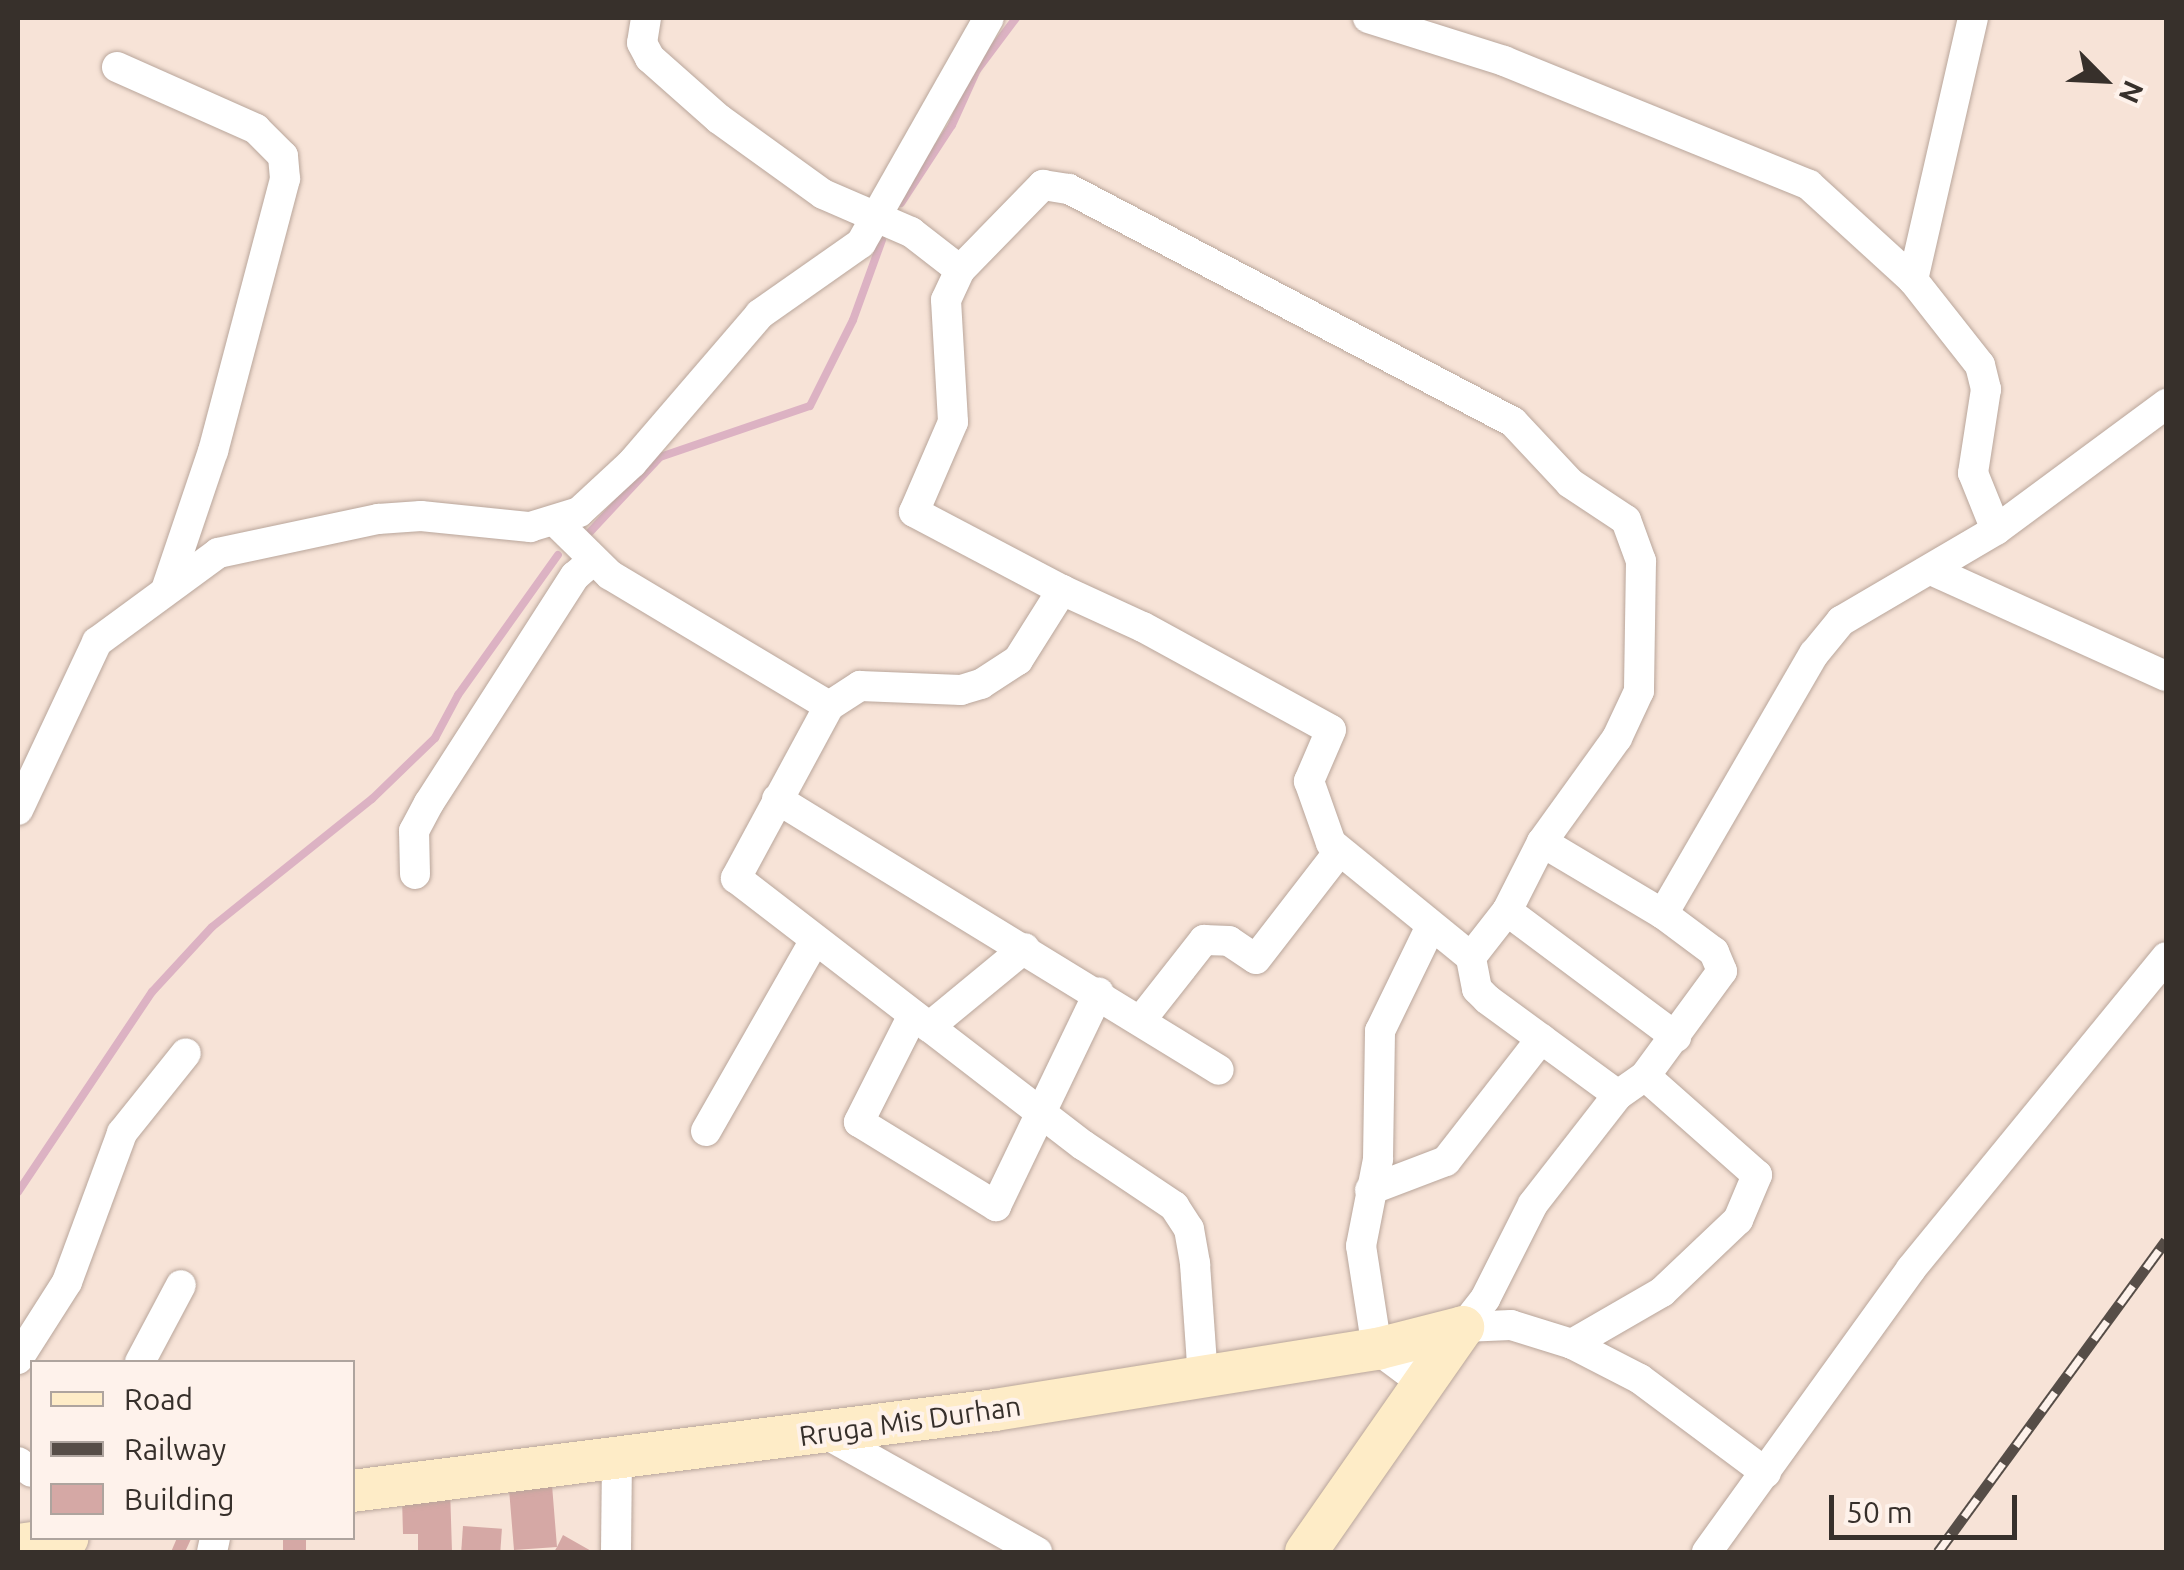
<!DOCTYPE html>
<style>
body{margin:0}
#map{position:relative;width:2184px;height:1570px;overflow:hidden;background:#f7e3d7;font-family:Ubuntu,sans-serif}
div>[style]{position:absolute}
.stream>*{height:8px;margin:-4px;padding:0 4px;transform-origin:4px;border-radius:4px;background:#dcb2c3}
.building>*{inset:0;background:#d5a8a5;transform-origin:0 0}
.roads{filter:drop-shadow(0 0 2px #b9a69b) drop-shadow(0 0 2px #b9a69b)}
.street>*{height:30px;margin:-15px;padding:0 15px;transform-origin:15px;border-radius:15px;background:#fff}
.secondary>*{height:42px;margin:-21px;padding:0 21px;transform-origin:21px;border-radius:21px;background:#feecc7}
.rail>*{height:11px;margin-top:-5.5px;transform-origin:0;background:repeating-linear-gradient(90deg,#fef2eb 0 22px,#564d47 0 44px);box-sizing:border-box;border-block:2px solid #564d47}
span{translate:-50% -50%;white-space:nowrap;text-align:center;line-height:1.15;-webkit-text-stroke:8px #fef2eb;paint-order:stroke}
.street-label{font-size:28px;color:#37302b}
.frame{position:absolute;inset:0;border:20px solid #37302b;pointer-events:none}
.legend{position:absolute;left:30px;top:1360px;width:325px;height:180px;box-sizing:border-box;background:#fef2eb;border:2px solid #aea49e;margin:0;padding:12px 18px;list-style:none;font-size:30px;color:#37302b}
.legend li{display:flex;align-items:center;gap:20px;height:50px}
.legend b{width:50px;border:2px solid #aea49e}
.north{position:absolute;left:2054px;top:30px;width:100px;height:100px;-webkit-text-stroke:8px #fef2eb;paint-order:stroke;rotate:114deg;font-size:28px;font-weight:700;line-height:40px;text-align:center;color:#37302b}
.north::after{content:'';display:block;margin:auto;width:35px;height:45px;background:#37302b;clip-path:polygon(50% 0,100% 100%,50% 72%,0 100%)}
.scale{position:absolute;left:1829px;top:1495px;width:188px;height:45px;box-sizing:border-box;border:5px solid #37302b;border-top:0;padding-left:12px;font-size:30px;line-height:35px;white-space:nowrap;color:#37302b;-webkit-text-stroke:8px #fef2eb;paint-order:stroke}
</style>
<div id="map">
<div class="stream">
<div style="left:901px;top:203px;width:93px;rotate:-56.8deg"></div>
<div style="left:952px;top:125px;width:60px;rotate:-65.6deg"></div>
<div style="left:977px;top:70px;width:65px;rotate:-53.1deg"></div>
<div style="left:590px;top:532px;width:103px;rotate:-47deg"></div>
<div style="left:660px;top:457px;width:158px;rotate:-18.8deg"></div>
<div style="left:810px;top:406px;width:96px;rotate:-63.4deg"></div>
<div style="left:853px;top:320px;width:85px;rotate:-70.1deg"></div>
<div style="left:18px;top:1192px;width:241px;rotate:-56.2deg"></div>
<div style="left:152px;top:992px;width:88px;rotate:-47.3deg"></div>
<div style="left:212px;top:927px;width:205px;rotate:-38.7deg"></div>
<div style="left:372px;top:799px;width:88px;rotate:-44.1deg"></div>
<div style="left:435px;top:738px;width:49px;rotate:-61.9deg"></div>
<div style="left:458px;top:695px;width:172px;rotate:-54.5deg"></div>
</div>
<div class="building">
<div style="clip-path:polygon(552px 1485px,557px 1547px,563px 1535px,593px 1552px,554px 1552px,557px 1547px,514px 1550px,509px 1489px)"></div>
<div style="clip-path:polygon(450px 1488px,452px 1552px,418px 1552px,418px 1534px,403px 1534px,402px 1498px)"></div>
<div style="left:463px;top:1526px;width:39px;height:26px;rotate:4deg"></div>
<div style="clip-path:polygon(177px 1538px,191px 1539px,185px 1552px,171px 1552px)"></div>
<div style="left:283px;top:1538px;width:23px;height:14px"></div>
</div>
<div class="roads">
<div class="street">
<div style="left:646px;top:18px;width:25px;rotate:99deg"></div>
<div style="left:642px;top:43px;width:17px;rotate:62deg"></div>
<div style="left:650px;top:58px;width:92px;rotate:41.5deg"></div>
<div style="left:719px;top:119px;width:128px;rotate:35.8deg"></div>
<div style="left:823px;top:194px;width:96px;rotate:23.4deg"></div>
<div style="left:911px;top:232px;width:62px;rotate:37.8deg"></div>
<div style="left:960px;top:270px;width:119px;rotate:-45.7deg"></div>
<div style="left:1043px;top:185px;width:26px;rotate:9deg"></div>
<div style="left:1069px;top:189px;width:501px;rotate:27.69deg"></div>
<div style="left:1513px;top:422px;width:83px;rotate:46.9deg"></div>
<div style="left:1570px;top:483px;width:67px;rotate:33.5deg"></div>
<div style="left:1626px;top:520px;width:44px;rotate:69.9deg"></div>
<div style="left:1641px;top:561px;width:130px;rotate:90.9deg"></div>
<div style="left:1639px;top:691px;width:52px;rotate:115.1deg"></div>
<div style="left:1617px;top:738px;width:128px;rotate:125.8deg"></div>
<div style="left:1368px;top:18px;width:143px;rotate:17.5deg"></div>
<div style="left:1504px;top:61px;width:329px;rotate:22.1deg"></div>
<div style="left:1809px;top:185px;width:141px;rotate:42.4deg"></div>
<div style="left:1973px;top:18px;width:269px;rotate:102.9deg"></div>
<div style="left:1913px;top:280px;width:108px;rotate:51.8deg"></div>
<div style="left:1980px;top:365px;width:25px;rotate:76deg"></div>
<div style="left:1986px;top:389px;width:85px;rotate:98.8deg"></div>
<div style="left:1973px;top:473px;width:61px;rotate:68deg"></div>
<div style="left:117px;top:67px;width:152px;rotate:24deg"></div>
<div style="left:256px;top:129px;width:38px;rotate:45deg"></div>
<div style="left:283px;top:156px;width:23px;rotate:85deg"></div>
<div style="left:285px;top:179px;width:281px;rotate:104.8deg"></div>
<div style="left:213px;top:451px;width:144px;rotate:108.7deg"></div>
<div style="left:960px;top:270px;width:33px;rotate:115deg"></div>
<div style="left:946px;top:300px;width:122px;rotate:86.7deg"></div>
<div style="left:953px;top:422px;width:98px;rotate:113.4deg"></div>
<div style="left:914px;top:512px;width:167px;rotate:27.8deg"></div>
<div style="left:557px;top:523px;width:74px;rotate:44.5deg"></div>
<div style="left:610px;top:575px;width:255px;rotate:30.9deg"></div>
<div style="left:829px;top:706px;width:37px;rotate:-33deg"></div>
<div style="left:860px;top:686px;width:101px;rotate:2.3deg"></div>
<div style="left:961px;top:690px;width:21px;rotate:-17deg"></div>
<div style="left:981px;top:684px;width:44px;rotate:-33deg"></div>
<div style="left:1018px;top:660px;width:83px;rotate:-57.8deg"></div>
<div style="left:1062px;top:590px;width:89px;rotate:24.6deg"></div>
<div style="left:1143px;top:627px;width:214px;rotate:28.7deg"></div>
<div style="left:1331px;top:730px;width:56px;rotate:113.3deg"></div>
<div style="left:1309px;top:781px;width:66px;rotate:70.5deg"></div>
<div style="left:1331px;top:843px;width:181px;rotate:39.2deg"></div>
<div style="left:1931px;top:570px;width:258px;rotate:24.3deg"></div>
<div style="left:829px;top:706px;width:196px;rotate:118.4deg"></div>
<div style="left:736px;top:878px;width:438px;rotate:37.6deg"></div>
<div style="left:1083px;top:1145px;width:110px;rotate:33.8deg"></div>
<div style="left:1174px;top:1206px;width:27px;rotate:57deg"></div>
<div style="left:1189px;top:1229px;width:36px;rotate:80deg"></div>
<div style="left:1195px;top:1264px;width:114px;rotate:86deg"></div>
<div style="left:777px;top:799px;width:518px;rotate:31.51deg"></div>
<div style="left:18px;top:810px;width:186px;rotate:-64.8deg"></div>
<div style="left:97px;top:642px;width:150px;rotate:-36.3deg"></div>
<div style="left:218px;top:553px;width:164px;rotate:-12deg"></div>
<div style="left:378px;top:519px;width:43px;rotate:-4deg"></div>
<div style="left:421px;top:516px;width:110px;rotate:5.8deg"></div>
<div style="left:530px;top:527px;width:51px;rotate:-17deg"></div>
<div style="left:579px;top:512px;width:72px;rotate:-42.8deg"></div>
<div style="left:632px;top:463px;width:196px;rotate:-49.3deg"></div>
<div style="left:760px;top:314px;width:123px;rotate:-35.1deg"></div>
<div style="left:861px;top:243px;width:259px;rotate:-60.4deg"></div>
<div style="left:415px;top:874px;width:43px;rotate:-91.3deg"></div>
<div style="left:414px;top:831px;width:32px;rotate:-62deg"></div>
<div style="left:429px;top:803px;width:270px;rotate:-57.3deg"></div>
<div style="left:575px;top:576px;width:21px;rotate:-41deg"></div>
<div style="left:1507px;top:911px;width:211px;rotate:36.7deg"></div>
<div style="left:913px;top:1015px;width:120px;rotate:116.8deg"></div>
<div style="left:859px;top:1122px;width:161px;rotate:31.5deg"></div>
<div style="left:996px;top:1206px;width:237px;rotate:-64.3deg"></div>
<div style="left:1141px;top:1020px;width:102px;rotate:-51.8deg"></div>
<div style="left:1204px;top:940px;width:25px;rotate:2deg"></div>
<div style="left:1229px;top:941px;width:32px;rotate:34deg"></div>
<div style="left:1256px;top:959px;width:134px;rotate:-52.3deg"></div>
<div style="left:929px;top:1027px;width:124px;rotate:-39.5deg"></div>
<div style="left:1645px;top:1076px;width:33px;rotate:145deg"></div>
<div style="left:1618px;top:1095px;width:162px;rotate:-143.8deg"></div>
<div style="left:1487px;top:999px;width:14px;rotate:-135deg"></div>
<div style="left:1477px;top:989px;width:33px;rotate:-101deg"></div>
<div style="left:1471px;top:957px;width:58px;rotate:-52deg"></div>
<div style="left:1507px;top:911px;width:77px;rotate:-63.1deg"></div>
<div style="left:1542px;top:842px;width:141px;rotate:30.8deg"></div>
<div style="left:706px;top:1131px;width:220px;rotate:-60.3deg"></div>
<div style="left:1370px;top:1190px;width:81px;rotate:-20.9deg"></div>
<div style="left:1446px;top:1161px;width:155px;rotate:-52.1deg"></div>
<div style="left:1463px;top:1327px;width:48px;rotate:-2.4deg"></div>
<div style="left:1511px;top:1325px;width:64px;rotate:17.3deg"></div>
<div style="left:1572px;top:1344px;width:104px;rotate:-30deg"></div>
<div style="left:1662px;top:1292px;width:105px;rotate:-43.5deg"></div>
<div style="left:1738px;top:1220px;width:49px;rotate:-67.1deg"></div>
<div style="left:1757px;top:1175px;width:149px;rotate:-138.5deg"></div>
<div style="left:1645px;top:1076px;width:130px;rotate:-53.7deg"></div>
<div style="left:1722px;top:971px;width:21px;rotate:-113deg"></div>
<div style="left:1714px;top:952px;width:64px;rotate:-143.3deg"></div>
<div style="left:1663px;top:914px;width:301px;rotate:-59.9deg"></div>
<div style="left:1814px;top:654px;width:43px;rotate:-50.7deg"></div>
<div style="left:1841px;top:621px;width:180px;rotate:-30.4deg"></div>
<div style="left:1996px;top:530px;width:212px;rotate:-36.5deg"></div>
<div style="left:1463px;top:1327px;width:36px;rotate:-52deg"></div>
<div style="left:1485px;top:1299px;width:106px;rotate:-63.2deg"></div>
<div style="left:1533px;top:1204px;width:138px;rotate:-52.1deg"></div>
<div style="left:1572px;top:1344px;width:76px;rotate:27.2deg"></div>
<div style="left:1640px;top:1379px;width:157px;rotate:36.7deg"></div>
<div style="left:18px;top:1359px;width:91px;rotate:-57.5deg"></div>
<div style="left:67px;top:1282px;width:159px;rotate:-69.7deg"></div>
<div style="left:122px;top:1133px;width:102px;rotate:-51.3deg"></div>
<div style="left:140px;top:1362px;width:87px;rotate:-62deg"></div>
<div style="left:1424px;top:1384px;width:59px;rotate:-143.3deg"></div>
<div style="left:1377px;top:1349px;width:104px;rotate:-98.8deg"></div>
<div style="left:1361px;top:1246px;width:89px;rotate:-78.9deg"></div>
<div style="left:1378px;top:1159px;width:128px;rotate:-89.1deg"></div>
<div style="left:1380px;top:1031px;width:117px;rotate:-64.1deg"></div>
<div style="left:826px;top:1434px;width:242px;rotate:29.2deg"></div>
<div style="left:18px;top:1462px;width:17px;rotate:36deg"></div>
<div style="left:212px;top:1552px;width:14px;rotate:-78deg"></div>
<div style="left:616px;top:1552px;width:95px;rotate:-89.4deg"></div>
<div style="left:1707px;top:1552px;width:349px;rotate:-54.2deg"></div>
<div style="left:1911px;top:1269px;width:403px;rotate:-50.7deg"></div>
</div>
<div class="secondary">
<div style="left:352px;top:1491px;width:648px;rotate:-7.18deg"></div>
<div style="left:995px;top:1410px;width:387px;rotate:-9.1deg"></div>
<div style="left:1377px;top:1349px;width:89px;rotate:-14.3deg"></div>
<div style="left:18px;top:1545px;width:50px;rotate:-8deg"></div>
<div style="left:1306px;top:1552px;width:274px;rotate:-55.1deg"></div>
</div>
</div>
<div class="rail">
<div style="left:1938px;top:1552px;width:386px;rotate:-53.8deg"></div>
</div>
<div class="street-label">
<span style="left:910px;top:1421px;rotate:-8deg">Rruga Mis Durhan</span>
</div>
<div class="frame"></div>
<ul class="legend">
<li><b style="height:12px;background:#feecc7"></b>Road</li>
<li><b style="height:12px;background:#564d47"></b>Railway</li>
<li><b style="height:28px;background:#d5a8a5"></b>Building</li>
</ul>
<div class="north">N</div>
<div class="scale">50 m</div>
</div>
